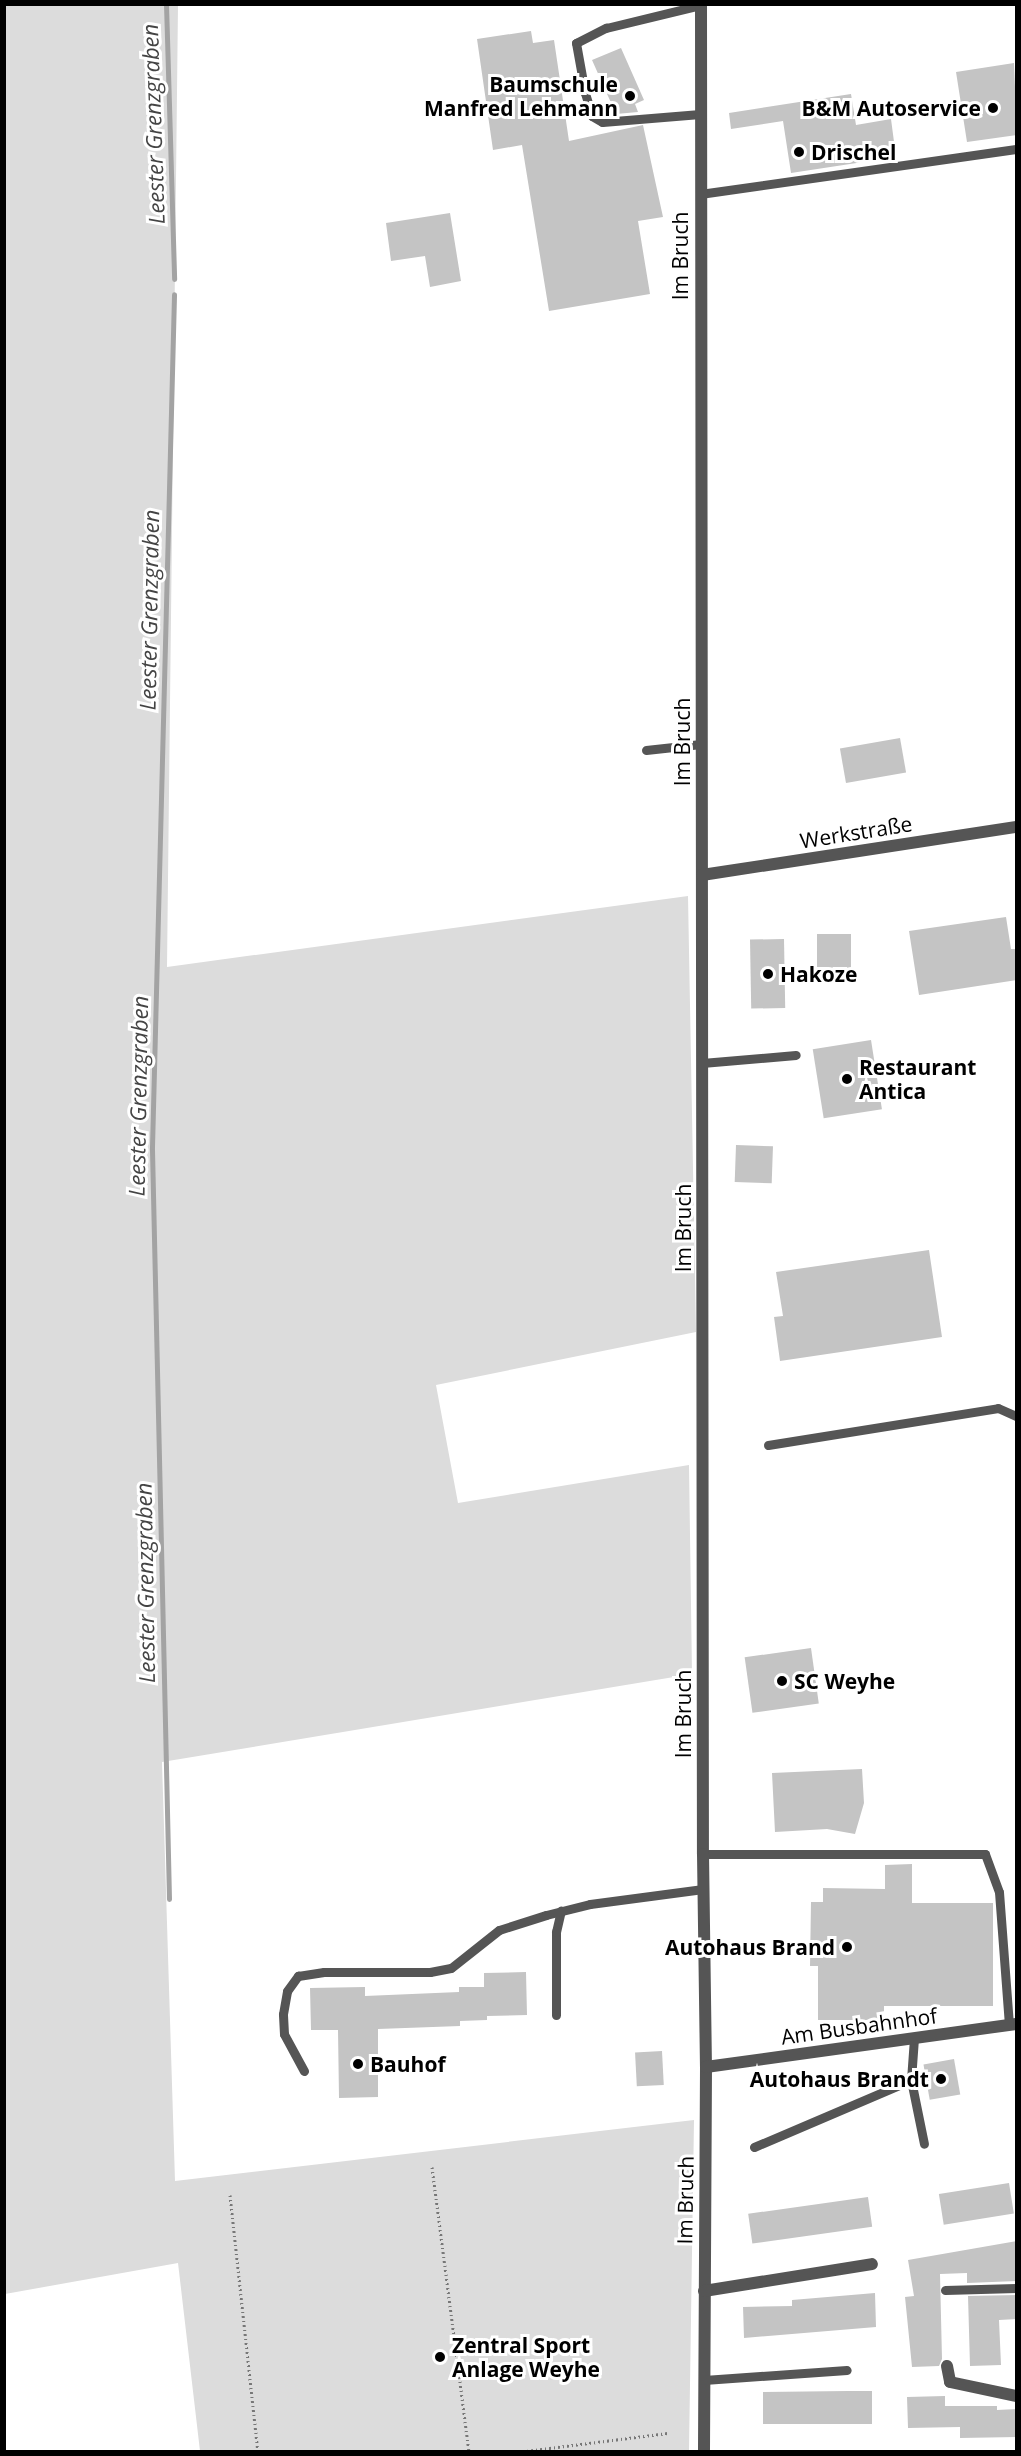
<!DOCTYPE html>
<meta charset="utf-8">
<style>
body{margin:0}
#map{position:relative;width:1021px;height:2456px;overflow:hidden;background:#fff;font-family:"Open Sans",sans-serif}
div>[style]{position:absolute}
.green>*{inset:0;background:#dcdcdc}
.stream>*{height:5px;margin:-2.5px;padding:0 2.5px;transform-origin:2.5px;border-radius:2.5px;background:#a3a3a3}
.building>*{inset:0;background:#c4c4c4;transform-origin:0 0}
.path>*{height:3px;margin-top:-1.5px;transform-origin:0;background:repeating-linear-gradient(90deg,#777 0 1.5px,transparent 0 4.5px)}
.service>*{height:9px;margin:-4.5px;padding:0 4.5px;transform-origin:4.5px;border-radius:4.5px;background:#555}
.minor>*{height:12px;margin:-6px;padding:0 6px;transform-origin:6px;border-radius:6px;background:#555}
.dots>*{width:16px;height:16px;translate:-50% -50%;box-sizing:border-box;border:3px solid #fff;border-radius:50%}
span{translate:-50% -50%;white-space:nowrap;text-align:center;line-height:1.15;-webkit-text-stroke:6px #fff;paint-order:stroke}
.poi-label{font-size:21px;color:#000;font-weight:700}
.right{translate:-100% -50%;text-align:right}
.left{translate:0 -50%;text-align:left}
.street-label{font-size:21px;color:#000}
.water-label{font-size:22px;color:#444;font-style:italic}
.frame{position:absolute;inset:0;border:6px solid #000;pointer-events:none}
</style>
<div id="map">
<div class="green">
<div style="clip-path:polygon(5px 4px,178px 5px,167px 967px,688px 896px,696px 1332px,436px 1385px,458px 1503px,689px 1465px,692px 1674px,162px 1762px,175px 2181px,694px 2120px,689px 2451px,200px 2451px,178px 2263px,5px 2294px)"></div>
</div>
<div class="stream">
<div style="left:166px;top:4px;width:275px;rotate:88.3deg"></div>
<div style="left:169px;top:1899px;width:752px;rotate:-91.3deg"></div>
<div style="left:152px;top:1147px;width:853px;rotate:-88.52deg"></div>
</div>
<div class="building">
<div style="clip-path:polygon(531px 31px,533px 43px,554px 40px,569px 141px,643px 125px,663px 217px,638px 221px,650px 294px,549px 311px,522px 145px,493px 150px,477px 39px)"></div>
<div style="clip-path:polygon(621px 48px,644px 100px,635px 104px,638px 112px,616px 114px,592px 60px)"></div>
<div style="clip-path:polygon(1014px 63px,1017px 135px,967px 142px,956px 72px)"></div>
<div style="clip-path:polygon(851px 94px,856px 125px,891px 119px,896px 157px,791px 173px,783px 121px,731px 129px,729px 113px)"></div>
<div style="clip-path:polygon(450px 213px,461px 281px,430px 287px,425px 256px,391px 261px,386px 223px)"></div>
<div style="left:900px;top:738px;width:35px;height:61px;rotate:80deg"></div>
<div style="clip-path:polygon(1006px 917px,1011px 949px,1017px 949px,1017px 980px,919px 995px,909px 931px)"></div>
<div style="left:817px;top:934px;width:34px;height:34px"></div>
<div style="left:784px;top:939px;width:69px;height:34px;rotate:89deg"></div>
<div style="left:871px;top:1040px;width:70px;height:59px;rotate:81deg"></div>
<div style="left:736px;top:1145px;width:37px;height:37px;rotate:2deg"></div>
<div style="clip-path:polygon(929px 1250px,942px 1337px,780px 1361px,774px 1317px,783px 1316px,776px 1272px)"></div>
<div style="left:811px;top:1648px;width:56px;height:67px;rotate:82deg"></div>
<div style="clip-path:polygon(862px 1769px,864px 1803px,855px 1834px,827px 1829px,775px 1832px,772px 1773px)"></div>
<div style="clip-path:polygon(912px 1864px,912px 1903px,993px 1903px,993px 2006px,884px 2006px,884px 2020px,818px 2020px,818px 1966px,810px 1966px,811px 1902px,823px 1902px,823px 1888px,885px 1889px,885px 1865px)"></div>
<div style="clip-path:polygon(526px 1972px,527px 2015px,487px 2016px,487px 2020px,460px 2021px,460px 2026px,378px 2029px,378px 2097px,339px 2098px,338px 2030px,311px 2030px,310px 1988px,365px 1987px,365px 1996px,459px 1992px,459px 1987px,484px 1987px,484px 1973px)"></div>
<div style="left:662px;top:2051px;width:34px;height:27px;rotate:87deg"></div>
<div style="left:954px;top:2059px;width:36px;height:31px;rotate:80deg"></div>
<div style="left:1009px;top:2183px;width:31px;height:71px;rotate:81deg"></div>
<div style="left:868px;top:2197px;width:30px;height:121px;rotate:82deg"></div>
<div style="clip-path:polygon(1017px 2241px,1017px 2281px,967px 2283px,967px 2273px,940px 2274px,942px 2359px,939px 2366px,912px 2367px,905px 2297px,914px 2296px,908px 2260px)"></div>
<div style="clip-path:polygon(875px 2293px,876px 2327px,744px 2338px,743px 2307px,792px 2306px,792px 2300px)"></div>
<div style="clip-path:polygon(1017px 2295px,1017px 2319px,999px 2320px,1001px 2365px,970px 2366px,968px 2296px)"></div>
<div style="clip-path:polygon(848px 2391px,872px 2391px,872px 2424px,763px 2424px,763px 2392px)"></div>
<div style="clip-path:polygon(945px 2396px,945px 2406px,997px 2406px,997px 2410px,1017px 2409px,1017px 2437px,960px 2438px,960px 2427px,908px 2428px,907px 2397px)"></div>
</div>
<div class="path">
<div style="left:432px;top:2167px;width:287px;rotate:82.6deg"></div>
<div style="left:230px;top:2195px;width:259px;rotate:83.8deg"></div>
<div style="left:518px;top:2452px;width:151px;rotate:-7.2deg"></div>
</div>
<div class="service">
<div style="left:700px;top:114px;width:98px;rotate:175.3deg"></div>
<div style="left:602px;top:122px;width:12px;rotate:-149deg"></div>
<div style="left:592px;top:116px;width:24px;rotate:-107deg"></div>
<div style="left:585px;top:93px;width:51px;rotate:-100.2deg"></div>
<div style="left:576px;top:43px;width:34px;rotate:-27deg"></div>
<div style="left:606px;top:28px;width:98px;rotate:-13.6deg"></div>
<div style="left:700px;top:194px;width:319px;rotate:-8.1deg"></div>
<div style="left:646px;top:750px;width:55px;rotate:-6.2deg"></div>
<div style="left:702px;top:1063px;width:94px;rotate:-4.9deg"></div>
<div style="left:768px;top:1445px;width:233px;rotate:-9.1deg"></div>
<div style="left:998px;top:1408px;width:20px;rotate:24deg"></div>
<div style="left:703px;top:1854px;width:282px"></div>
<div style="left:985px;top:1854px;width:40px;rotate:69.8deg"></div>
<div style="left:999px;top:1892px;width:133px;rotate:85.7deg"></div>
<div style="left:556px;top:2015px;width:83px;rotate:-90deg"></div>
<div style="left:556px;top:1932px;width:22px;rotate:-77deg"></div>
<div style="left:914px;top:2038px;width:42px;rotate:94.1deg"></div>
<div style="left:911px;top:2080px;width:65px;rotate:78.5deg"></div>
<div style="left:304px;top:2071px;width:42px;rotate:-118.4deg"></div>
<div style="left:284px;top:2034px;width:20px;rotate:-93deg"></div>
<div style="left:283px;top:2014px;width:23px;rotate:-80deg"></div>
<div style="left:287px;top:1991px;width:19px;rotate:-54deg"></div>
<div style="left:298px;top:1976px;width:26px;rotate:-9deg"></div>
<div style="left:324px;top:1972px;width:106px"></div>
<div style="left:430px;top:1972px;width:21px;rotate:-11deg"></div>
<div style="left:451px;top:1968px;width:61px;rotate:-38.4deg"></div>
<div style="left:499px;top:1930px;width:49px;rotate:-17.7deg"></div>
<div style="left:546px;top:1915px;width:45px;rotate:-14deg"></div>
<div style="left:590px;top:1904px;width:114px;rotate:-7.6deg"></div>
<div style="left:754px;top:2147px;width:171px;rotate:-23.1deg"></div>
<div style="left:945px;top:2290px;width:71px;rotate:-1.6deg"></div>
<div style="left:704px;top:2380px;width:143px;rotate:-4deg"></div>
</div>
<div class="minor">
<div style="left:701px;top:4px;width:1850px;rotate:89.94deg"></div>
<div style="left:703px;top:1854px;width:213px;rotate:89.2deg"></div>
<div style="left:706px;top:2067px;width:385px;rotate:90.3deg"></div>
<div style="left:702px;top:875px;width:318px;rotate:-8.7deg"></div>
<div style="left:706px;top:2067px;width:313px;rotate:-7.9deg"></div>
<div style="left:704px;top:2291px;width:170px;rotate:-9.1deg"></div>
<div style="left:947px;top:2366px;width:16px;rotate:79deg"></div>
<div style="left:950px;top:2382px;width:67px;rotate:12deg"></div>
</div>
<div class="dots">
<div style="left:630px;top:96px;background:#000"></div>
<div style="left:993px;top:108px;background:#000"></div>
<div style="left:799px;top:152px;background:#000"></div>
<div style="left:768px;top:974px;background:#000"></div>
<div style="left:847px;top:1079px;background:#000"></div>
<div style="left:782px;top:1681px;background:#000"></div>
<div style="left:847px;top:1947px;background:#000"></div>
<div style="left:358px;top:2064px;background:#000"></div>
<div style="left:941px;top:2079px;background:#000"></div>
<div style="left:440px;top:2357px;background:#000"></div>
</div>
<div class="poi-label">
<span class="right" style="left:618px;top:96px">Baumschule<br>Manfred Lehmann</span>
<span class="right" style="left:981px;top:108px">B&amp;M Autoservice</span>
<span class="left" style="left:811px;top:152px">Drischel</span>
<span class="left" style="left:780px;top:974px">Hakoze</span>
<span class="left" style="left:859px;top:1079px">Restaurant<br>Antica</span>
<span class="left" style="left:794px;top:1681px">SC Weyhe</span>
<span class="right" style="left:835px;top:1947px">Autohaus Brand</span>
<span class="left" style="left:370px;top:2064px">Bauhof</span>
<span class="right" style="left:929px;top:2079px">Autohaus Brandt</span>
<span class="left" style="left:452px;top:2357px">Zentral Sport<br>Anlage Weyhe</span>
</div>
<div class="street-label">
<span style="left:680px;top:256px;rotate:-90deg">Im Bruch</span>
<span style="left:682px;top:742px;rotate:-90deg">Im Bruch</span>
<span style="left:856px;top:832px;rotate:-9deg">Werkstraße</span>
<span style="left:683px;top:1228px;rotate:-90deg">Im Bruch</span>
<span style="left:683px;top:1714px;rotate:-90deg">Im Bruch</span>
<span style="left:859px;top:2026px;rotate:-8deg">Am Busbahnhof</span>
<span style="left:685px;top:2200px;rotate:-89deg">Im Bruch</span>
</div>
<div class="water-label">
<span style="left:153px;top:124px;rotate:-92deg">Leester Grenzgraben</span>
<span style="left:149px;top:610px;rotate:-89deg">Leester Grenzgraben</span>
<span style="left:138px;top:1096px;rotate:-89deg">Leester Grenzgraben</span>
<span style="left:145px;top:1583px;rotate:-91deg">Leester Grenzgraben</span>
</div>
<div class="frame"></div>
</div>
